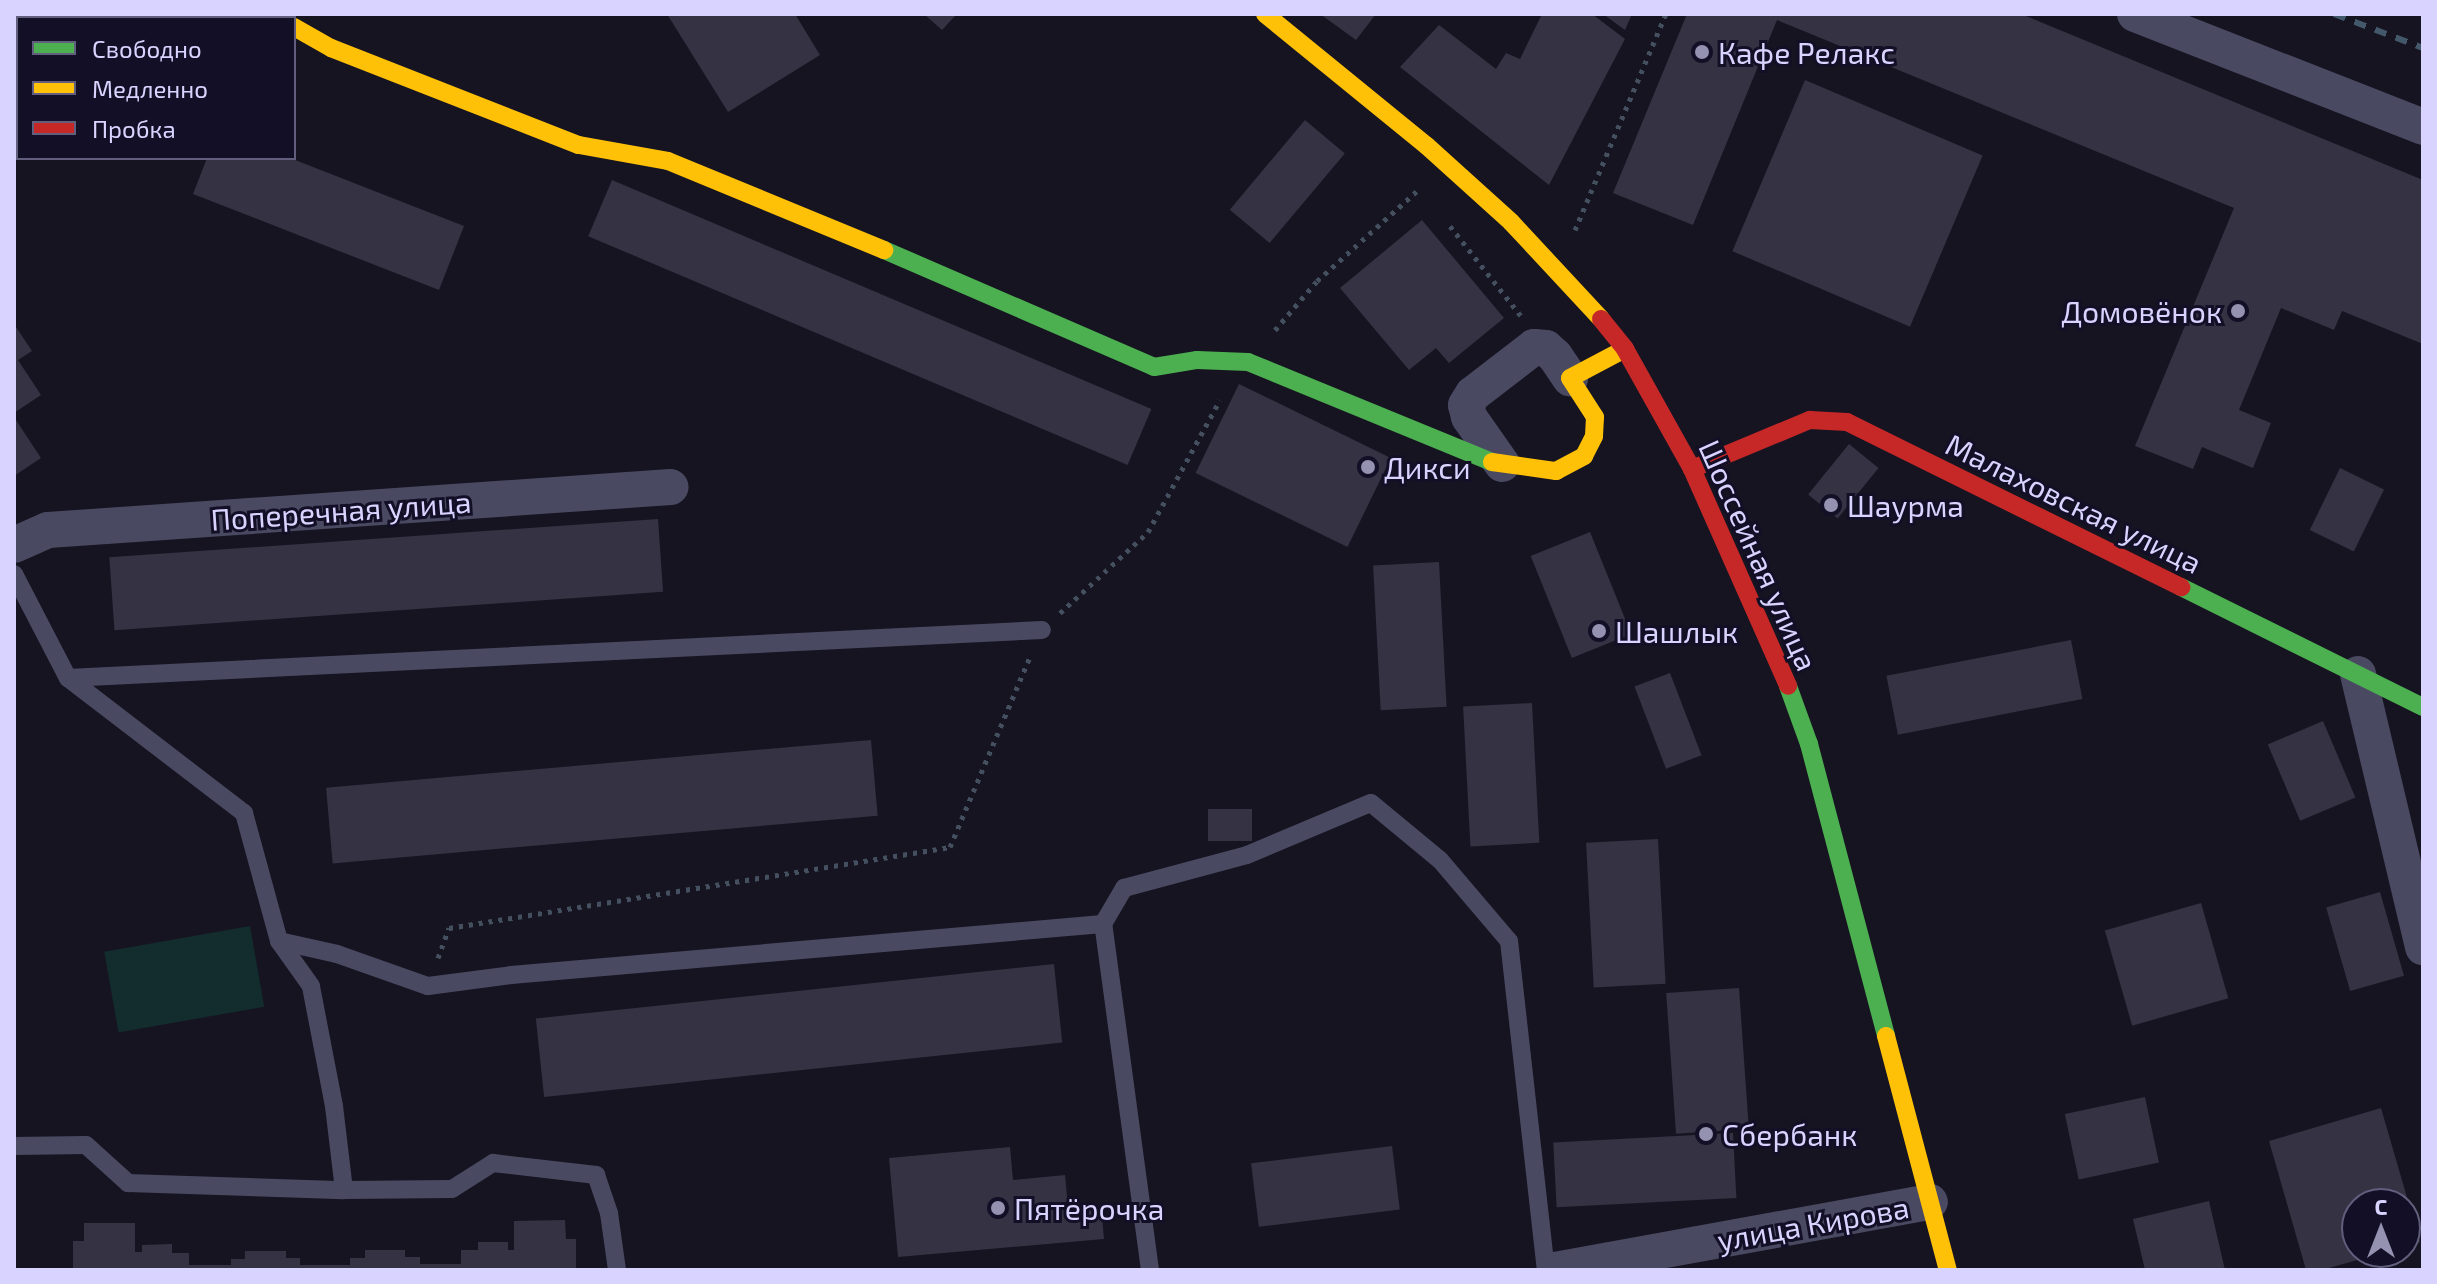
<!DOCTYPE html>
<meta charset="utf-8">
<style>
body{margin:0}
#map{position:relative;width:2437px;height:1284px;overflow:hidden;background:#161421;font-family:"Exo 2",sans-serif}
div>[style]{position:absolute}
.green>*{inset:0;background:#132c2d;transform-origin:0 0}
.building>*{inset:0;background:#343243;transform-origin:0 0}
.path>*{height:5px;margin-top:-2.5px;transform-origin:0;background:repeating-linear-gradient(90deg,#44505f 0 4px,transparent 0 10px)}
.lane>*{height:18px;margin:-9px;padding:0 9px;transform-origin:9px;border-radius:9px;background:#4a4962}
.street>*{height:36px;margin:-18px;padding:0 18px;transform-origin:18px;border-radius:18px;background:#4a4962}
.fast>*{height:18px;margin:-9px;padding:0 9px;transform-origin:9px;border-radius:9px;background:#4caf50}
.slow>*{height:18px;margin:-9px;padding:0 9px;transform-origin:9px;border-radius:9px;background:#ffc107}
.jam>*{height:18px;margin:-9px;padding:0 9px;transform-origin:9px;border-radius:9px;background:#c62828}
.rail>*{height:6px;margin-top:-3px;transform-origin:0;background:repeating-linear-gradient(90deg,#43596b 0 12px,transparent 0 22px)}
.dots>*{width:22px;height:22px;translate:-50% -50%;box-sizing:border-box;border:4px solid #130f26;border-radius:50%}
span{translate:-50% -50%;white-space:nowrap;text-align:center;line-height:1.15;-webkit-text-stroke:6px #130f26;paint-order:stroke}
.poi-label{font-size:30px;color:#d9d4ff}
.left{translate:0 -50%;text-align:left}
.right{translate:-100% -50%;text-align:right}
.street-label{font-size:30px;color:#d9d4ff}
.frame{position:absolute;inset:0;border:16px solid #d9d4ff;pointer-events:none}
.legend{position:absolute;left:16px;top:16px;width:280px;height:144px;box-sizing:border-box;background:#130f26;border:2px solid #625e7d;margin:0;padding:10px 14px;list-style:none;font-size:24px;color:#d9d4ff}
.legend li{display:flex;align-items:center;gap:16px;height:40px}
.legend b{width:40px;border:2px solid #625e7d}
.north{position:absolute;left:2341px;top:1188px;width:80px;height:80px;box-sizing:border-box;background:#130f26;border:2px solid #625e7d;border-radius:50%;rotate:0deg;font-size:22px;font-weight:700;line-height:32px;text-align:center;color:#d9d4ff}
.north::after{content:'';display:block;margin:auto;width:28px;height:36px;background:#9591b1;clip-path:polygon(50% 0,100% 100%,50% 72%,0 100%)}
</style>
<div id="map">
<div class="green">
<div style="left:250px;top:926px;width:82px;height:148px;rotate:80deg"></div>
</div>
<div class="building">
<div style="clip-path:polygon(14px 14px,84px 14px,94px 18px,18px 18px,18px 60px,14px 58px)"></div>
<div style="clip-path:polygon(667px 14px,795px 14px,820px 55px,728px 112px)"></div>
<div style="clip-path:polygon(924px 14px,957px 14px,942px 30px)"></div>
<div style="clip-path:polygon(1320px 14px,1376px 14px,1356px 40px)"></div>
<div style="clip-path:polygon(1542px 14px,1592px 14px,1625px 39px,1549px 185px,1400px 67px,1439px 25px,1496px 69px,1506px 53px,1520px 59px)"></div>
<div style="clip-path:polygon(1603px 14px,1632px 14px,1625px 30px)"></div>
<div style="clip-path:polygon(1687px 14px,2021px 14px,2423px 180px,2423px 344px,2342px 311px,2334px 330px,2281px 308px,2239px 410px,2271px 423px,2253px 468px,2202px 447px,2193px 469px,2135px 446px,2234px 208px,1777px 20px,1693px 225px,1613px 193px)"></div>
<div style="left:1805px;top:80px;width:193px;height:186px;rotate:23deg"></div>
<div style="left:1305px;top:120px;width:52px;height:117px;rotate:40deg"></div>
<div style="clip-path:polygon(207px 158px,290px 158px,464px 226px,439px 290px,193px 194px)"></div>
<div style="left:612px;top:180px;width:586px;height:61px;rotate:23deg"></div>
<div style="clip-path:polygon(1422px 220px,1504px 318px,1449px 363px,1436px 348px,1409px 370px,1340px 288px)"></div>
<div style="clip-path:polygon(14px 324px,32px 351px,18px 360px,41px 395px,14px 413px)"></div>
<div style="left:1239px;top:384px;width:169px;height:99px;rotate:26deg"></div>
<div style="clip-path:polygon(14px 417px,41px 458px,14px 476px)"></div>
<div style="left:1849px;top:444px;width:38px;height:65px;rotate:39deg"></div>
<div style="left:2340px;top:468px;width:49px;height:69px;rotate:26deg"></div>
<div style="left:658px;top:519px;width:73px;height:550px;rotate:86deg"></div>
<div style="left:1590px;top:532px;width:110px;height:64px;rotate:68deg"></div>
<div style="left:1439px;top:562px;width:145px;height:66px;rotate:87deg"></div>
<div style="left:2071px;top:640px;width:60px;height:188px;rotate:79deg"></div>
<div style="left:1670px;top:673px;width:88px;height:38px;rotate:69deg"></div>
<div style="left:1532px;top:703px;width:140px;height:69px;rotate:87deg"></div>
<div style="left:2323px;top:721px;width:83px;height:60px;rotate:67deg"></div>
<div style="left:871px;top:740px;width:76px;height:547px;rotate:85deg"></div>
<div style="left:1208px;top:809px;width:44px;height:32px"></div>
<div style="left:1658px;top:839px;width:145px;height:72px;rotate:87deg"></div>
<div style="left:2380px;top:892px;width:87px;height:56px;rotate:74deg"></div>
<div style="left:2201px;top:903px;width:99px;height:100px;rotate:74deg"></div>
<div style="left:1054px;top:964px;width:79px;height:521px;rotate:84deg"></div>
<div style="left:1739px;top:988px;width:141px;height:73px;rotate:86deg"></div>
<div style="left:2145px;top:1097px;width:67px;height:82px;rotate:78deg"></div>
<div style="clip-path:polygon(2381px 1108px,2420px 1242px,2405px 1246px,2405px 1204px,2357px 1204px,2357px 1252px,2382px 1253px,2322px 1270px,2306px 1270px,2269px 1141px)"></div>
<div style="left:1733px;top:1133px;width:65px;height:180px;rotate:87deg"></div>
<div style="left:1392px;top:1146px;width:64px;height:142px;rotate:83deg"></div>
<div style="clip-path:polygon(1010px 1147px,1013px 1180px,1065px 1175px,1068px 1208px,1101px 1205px,1104px 1239px,898px 1257px,889px 1158px)"></div>
<div style="clip-path:polygon(2209px 1201px,2225px 1270px,2145px 1270px,2133px 1219px)"></div>
<div style="clip-path:polygon(565px 1220px,566px 1239px,576px 1239px,576px 1270px,73px 1270px,73px 1241px,84px 1241px,84px 1223px,135px 1223px,135px 1252px,142px 1252px,142px 1245px,172px 1244px,172px 1253px,189px 1253px,189px 1265px,231px 1265px,231px 1259px,245px 1259px,245px 1251px,286px 1251px,286px 1258px,300px 1258px,300px 1265px,350px 1265px,350px 1258px,365px 1258px,365px 1250px,405px 1250px,405px 1257px,420px 1257px,420px 1264px,461px 1264px,461px 1250px,478px 1250px,478px 1242px,508px 1242px,508px 1250px,514px 1250px,514px 1221px)"></div>
</div>
<div class="path">
<div style="left:1450px;top:226px;width:115px;rotate:51.7deg"></div>
<div style="left:1575px;top:230px;width:234px;rotate:-67.2deg"></div>
<div style="left:1275px;top:330px;width:65px;rotate:-49.4deg"></div>
<div style="left:1317px;top:281px;width:135px;rotate:-42deg"></div>
<div style="left:1060px;top:613px;width:120px;rotate:-42.6deg"></div>
<div style="left:1148px;top:532px;width:150px;rotate:-61.4deg"></div>
<div style="left:438px;top:958px;width:32px;rotate:-70deg"></div>
<div style="left:449px;top:928px;width:508px;rotate:-9.18deg"></div>
<div style="left:950px;top:847px;width:206px;rotate:-67.2deg"></div>
</div>
<div class="lane">
<div style="left:14px;top:574px;width:117px;rotate:62.6deg"></div>
<div style="left:68px;top:678px;width:975px;rotate:-2.82deg"></div>
<div style="left:68px;top:678px;width:222px;rotate:37.5deg"></div>
<div style="left:244px;top:813px;width:133px;rotate:74.7deg"></div>
<div style="left:279px;top:941px;width:59px;rotate:12.6deg"></div>
<div style="left:337px;top:954px;width:96px;rotate:19.4deg"></div>
<div style="left:428px;top:986px;width:84px;rotate:-7.5deg"></div>
<div style="left:511px;top:975px;width:594px;rotate:-4.92deg"></div>
<div style="left:14px;top:1146px;width:72px;rotate:-0.8deg"></div>
<div style="left:86px;top:1145px;width:57px;rotate:42.1deg"></div>
<div style="left:128px;top:1183px;width:216px;rotate:1.9deg"></div>
<div style="left:344px;top:1190px;width:85px;rotate:-96.8deg"></div>
<div style="left:334px;top:1106px;width:122px;rotate:-100.9deg"></div>
<div style="left:311px;top:986px;width:55px;rotate:-125.4deg"></div>
<div style="left:344px;top:1190px;width:108px;rotate:-0.5deg"></div>
<div style="left:452px;top:1189px;width:49px;rotate:-32.4deg"></div>
<div style="left:493px;top:1163px;width:104px;rotate:6.6deg"></div>
<div style="left:596px;top:1175px;width:40px;rotate:71.1deg"></div>
<div style="left:609px;top:1213px;width:58px;rotate:82deg"></div>
<div style="left:1150px;top:1270px;width:349px;rotate:-97.7deg"></div>
<div style="left:1103px;top:924px;width:42px;rotate:-59.7deg"></div>
<div style="left:1124px;top:888px;width:127px;rotate:-15deg"></div>
<div style="left:1247px;top:855px;width:134px;rotate:-22.8deg"></div>
<div style="left:1371px;top:803px;width:89px;rotate:39.6deg"></div>
<div style="left:1440px;top:860px;width:106px;rotate:49.6deg"></div>
<div style="left:1509px;top:941px;width:331px;rotate:83.6deg"></div>
</div>
<div class="street">
<div style="left:2135px;top:14px;width:309px;rotate:21.4deg"></div>
<div style="left:1502px;top:464px;width:57px;rotate:-125.1deg"></div>
<div style="left:1469px;top:417px;width:12px;rotate:-104deg"></div>
<div style="left:1466px;top:405px;width:13px;rotate:-58deg"></div>
<div style="left:1473px;top:394px;width:77px;rotate:-37.6deg"></div>
<div style="left:1534px;top:347px;width:12px;rotate:5deg"></div>
<div style="left:1546px;top:348px;width:12px;rotate:42deg"></div>
<div style="left:1555px;top:356px;width:27px;rotate:56deg"></div>
<div style="left:14px;top:545px;width:37px;rotate:-24deg"></div>
<div style="left:48px;top:530px;width:624px;rotate:-3.95deg"></div>
<div style="left:2358px;top:674px;width:281px;rotate:76.6deg"></div>
<div style="left:1555px;top:1270px;width:381px;rotate:-10.3deg"></div>
</div>
<div class="fast">
<div style="left:884px;top:250px;width:294px;rotate:23.4deg"></div>
<div style="left:1154px;top:367px;width:44px;rotate:-9.2deg"></div>
<div style="left:1197px;top:360px;width:51px;rotate:2.2deg"></div>
<div style="left:1248px;top:362px;width:264px;rotate:22.3deg"></div>
<div style="left:2181px;top:587px;width:270px;rotate:26.4deg"></div>
<div style="left:1788px;top:686px;width:62px;rotate:70.1deg"></div>
<div style="left:1809px;top:744px;width:302px;rotate:75.2deg"></div>
</div>
<div class="slow">
<div style="left:1265px;top:14px;width:209px;rotate:39.2deg"></div>
<div style="left:1427px;top:146px;width:113px;rotate:42.1deg"></div>
<div style="left:1511px;top:222px;width:132px;rotate:47.1deg"></div>
<div style="left:294px;top:27px;width:43px;rotate:29.6deg"></div>
<div style="left:331px;top:48px;width:266px;rotate:21.4deg"></div>
<div style="left:579px;top:145px;width:90px;rotate:10.2deg"></div>
<div style="left:668px;top:161px;width:234px;rotate:22.4deg"></div>
<div style="left:1492px;top:462px;width:65px;rotate:8deg"></div>
<div style="left:1556px;top:471px;width:32px;rotate:-28deg"></div>
<div style="left:1584px;top:456px;width:22px;rotate:-63deg"></div>
<div style="left:1594px;top:436px;width:19px;rotate:-87deg"></div>
<div style="left:1595px;top:417px;width:46px;rotate:-122.7deg"></div>
<div style="left:1570px;top:378px;width:62px;rotate:-27.8deg"></div>
<div style="left:1886px;top:1036px;width:242px;rotate:75.2deg"></div>
</div>
<div class="jam">
<div style="left:1601px;top:319px;width:38px;rotate:51deg"></div>
<div style="left:1625px;top:349px;width:137px;rotate:60.8deg"></div>
<div style="left:1692px;top:469px;width:237px;rotate:66.1deg"></div>
<div style="left:1692px;top:469px;width:128px;rotate:-22.6deg"></div>
<div style="left:1810px;top:420px;width:37px;rotate:3deg"></div>
<div style="left:1847px;top:422px;width:373px;rotate:26.3deg"></div>
</div>
<div class="rail">
<div style="left:2334px;top:14px;width:95px;rotate:20.9deg"></div>
</div>
<div class="dots">
<div style="left:1702px;top:52px;background:#9591b1"></div>
<div style="left:2238px;top:311px;background:#9591b1"></div>
<div style="left:1368px;top:467px;background:#9591b1"></div>
<div style="left:1831px;top:505px;background:#9591b1"></div>
<div style="left:1599px;top:631px;background:#9591b1"></div>
<div style="left:1706px;top:1134px;background:#9591b1"></div>
<div style="left:998px;top:1208px;background:#9591b1"></div>
</div>
<div class="poi-label">
<span class="left" style="left:1718px;top:52px">Кафе Релакс</span>
<span class="right" style="left:2222px;top:311px">Домовёнок</span>
<span class="left" style="left:1384px;top:467px">Дикси</span>
<span class="left" style="left:1847px;top:505px">Шаурма</span>
<span class="left" style="left:1615px;top:631px">Шашлык</span>
<span class="left" style="left:1722px;top:1134px">Сбербанк</span>
<span class="left" style="left:1014px;top:1208px">Пятёрочка</span>
</div>
<div class="street-label">
<span style="left:2074px;top:503px;rotate:26deg">Малаховская улица</span>
<span style="left:341px;top:510px;rotate:-4deg">Поперечная улица</span>
<span style="left:1759px;top:555px;rotate:66deg">Шоссейная улица</span>
<span style="left:1813px;top:1223px;rotate:-10deg">улица Кирова</span>
</div>
<div class="frame"></div>
<ul class="legend">
<li><b style="height:10px;background:#4caf50"></b>Свободно</li>
<li><b style="height:10px;background:#ffc107"></b>Медленно</li>
<li><b style="height:10px;background:#c62828"></b>Пробка</li>
</ul>
<div class="north">С</div>
</div>
